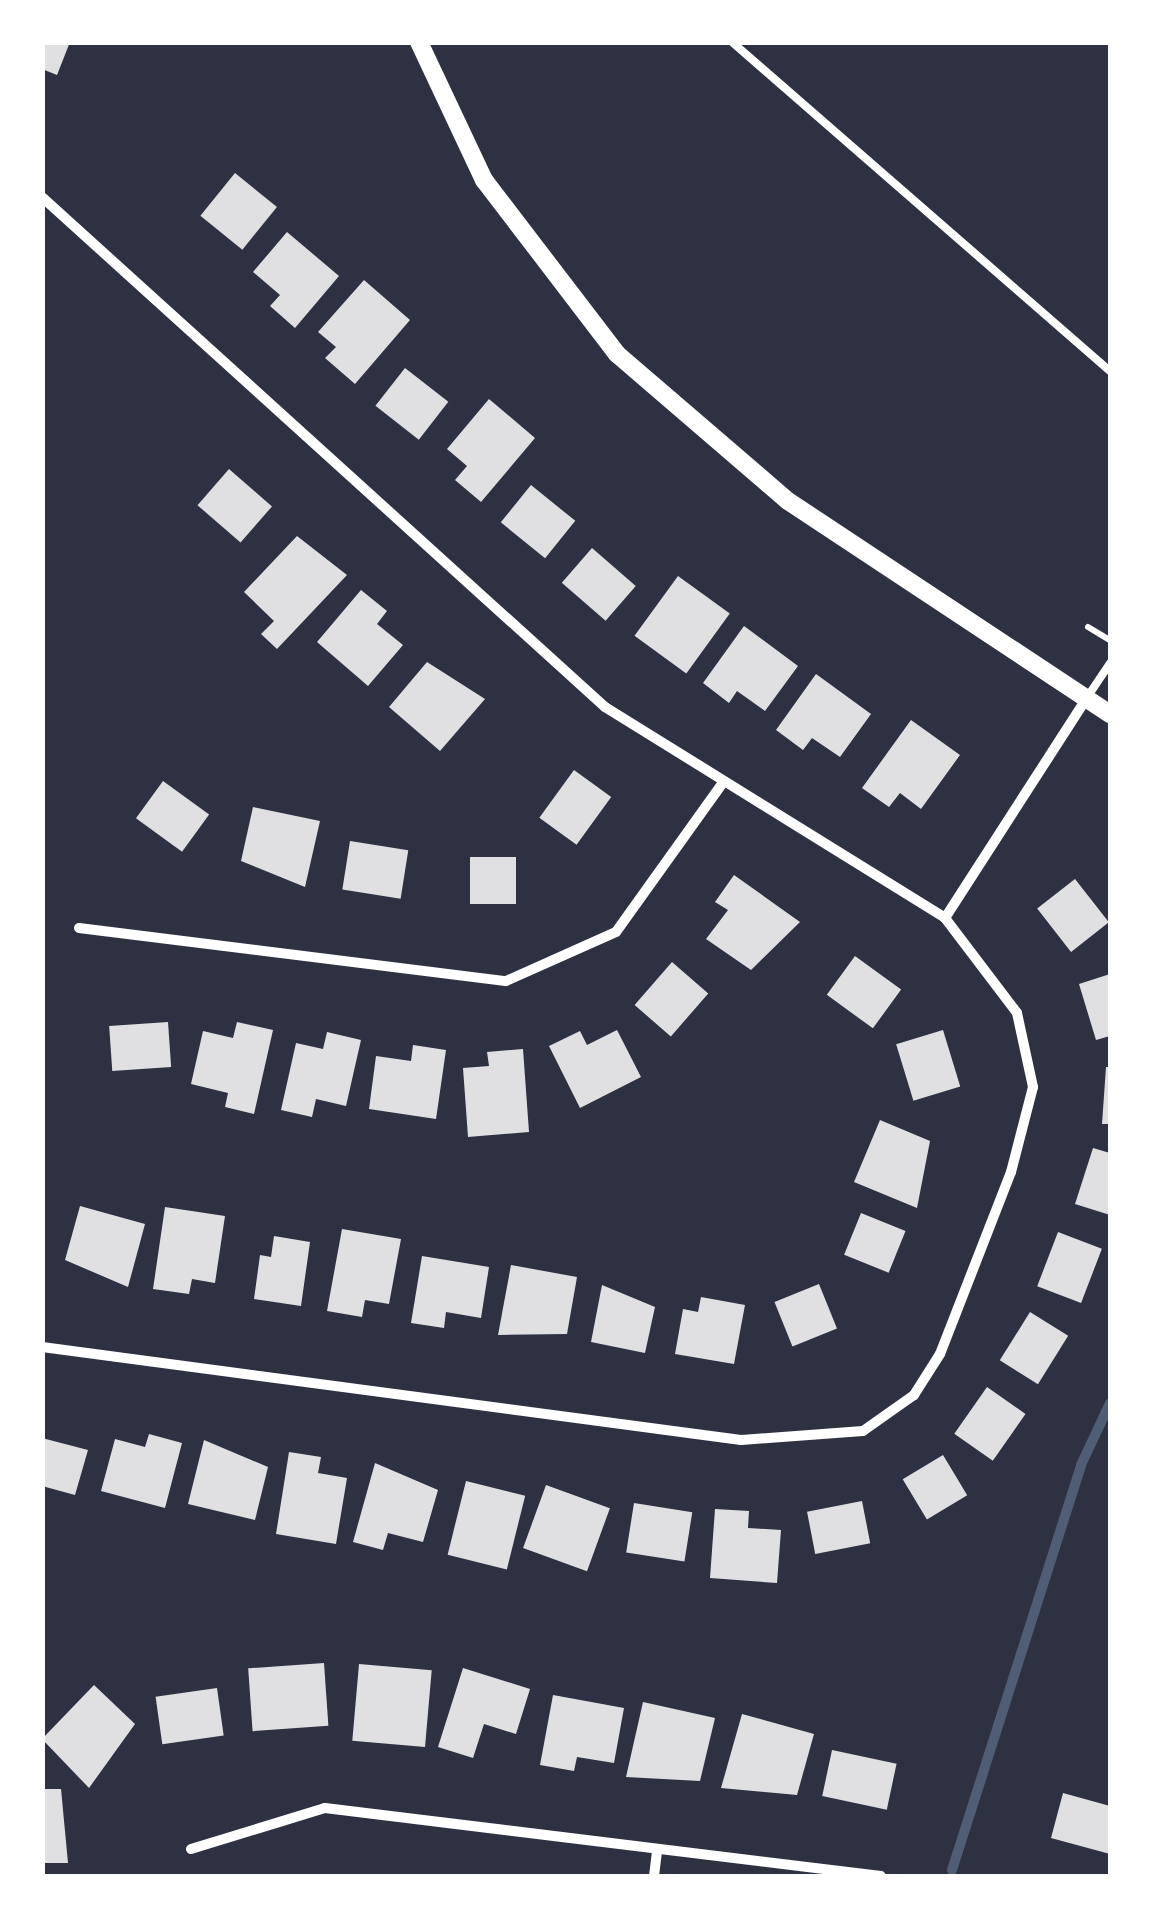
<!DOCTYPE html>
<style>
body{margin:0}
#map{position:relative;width:1153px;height:1919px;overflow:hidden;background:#2d3142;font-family:Jost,sans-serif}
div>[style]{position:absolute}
.stream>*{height:10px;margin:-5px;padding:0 5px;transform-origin:5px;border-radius:5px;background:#4f5d75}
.building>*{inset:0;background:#e0e0e3;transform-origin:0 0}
.path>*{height:6px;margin:-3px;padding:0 3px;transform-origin:3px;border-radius:3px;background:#fff}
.service>*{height:8px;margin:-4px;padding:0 4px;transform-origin:4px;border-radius:4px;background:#fff}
.minor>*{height:10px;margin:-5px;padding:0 5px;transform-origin:5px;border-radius:5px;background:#fff}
.tertiary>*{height:18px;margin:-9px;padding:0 9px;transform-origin:9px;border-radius:9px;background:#fff}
span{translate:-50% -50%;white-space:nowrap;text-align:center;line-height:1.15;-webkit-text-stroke:8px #fff;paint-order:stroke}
.frame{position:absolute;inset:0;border:45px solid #fff;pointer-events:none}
</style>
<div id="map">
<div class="stream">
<div style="left:952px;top:1870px;width:425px;rotate:-72.3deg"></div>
<div style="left:1081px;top:1465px;width:68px;rotate:-64.9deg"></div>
</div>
<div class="building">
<div style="clip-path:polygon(42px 42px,70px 42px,57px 75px,42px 69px)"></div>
<div style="left:235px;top:173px;width:54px;height:55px;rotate:39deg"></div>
<div style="clip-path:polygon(287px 232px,339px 276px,295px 328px,270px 306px,280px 295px,253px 272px)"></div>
<div style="clip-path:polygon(364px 280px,410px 320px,355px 384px,325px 358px,336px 347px,318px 332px)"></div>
<div style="left:405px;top:368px;width:55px;height:48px;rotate:38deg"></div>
<div style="clip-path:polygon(489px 399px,535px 438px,481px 502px,455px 480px,467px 466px,447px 449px)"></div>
<div style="left:229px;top:469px;width:57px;height:48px;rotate:41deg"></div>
<div style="left:531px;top:485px;width:57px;height:48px;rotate:39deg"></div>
<div style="clip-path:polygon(297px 536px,347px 575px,277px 649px,261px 634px,274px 621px,244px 592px)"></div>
<div style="left:592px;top:548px;width:58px;height:46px;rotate:41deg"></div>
<div style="left:678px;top:576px;width:64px;height:74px;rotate:36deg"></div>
<div style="clip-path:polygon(361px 590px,387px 611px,377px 624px,403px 645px,368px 686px,317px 642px)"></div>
<div style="clip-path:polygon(744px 626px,798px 666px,765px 711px,737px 691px,729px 703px,703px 683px)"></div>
<div style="clip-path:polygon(427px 662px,485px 699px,440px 751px,389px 707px)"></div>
<div style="clip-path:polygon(816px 674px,871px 714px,840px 757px,812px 738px,803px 750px,776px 730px)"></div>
<div style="clip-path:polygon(911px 720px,960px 755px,921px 809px,900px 793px,889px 807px,862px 788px)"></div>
<div style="left:574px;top:770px;width:46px;height:59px;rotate:36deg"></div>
<div style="left:163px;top:781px;width:57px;height:46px;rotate:36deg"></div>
<div style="clip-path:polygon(253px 807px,320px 821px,305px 887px,241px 861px)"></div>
<div style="left:350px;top:841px;width:59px;height:49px;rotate:9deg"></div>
<div style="left:470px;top:857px;width:46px;height:47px"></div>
<div style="clip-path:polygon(734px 875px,800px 922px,751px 970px,706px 939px,728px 910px,715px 902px)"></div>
<div style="left:1075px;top:879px;width:55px;height:48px;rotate:52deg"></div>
<div style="left:855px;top:956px;width:57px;height:48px;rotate:36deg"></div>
<div style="left:672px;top:962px;width:48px;height:57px;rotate:41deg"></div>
<div style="clip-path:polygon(1110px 974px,1110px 1036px,1096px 1040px,1079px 984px)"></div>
<div style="left:168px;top:1022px;width:45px;height:59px;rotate:86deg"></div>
<div style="clip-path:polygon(237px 1022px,273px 1030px,254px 1114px,225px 1107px,228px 1093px,191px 1084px,203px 1031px,233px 1038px)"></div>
<div style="clip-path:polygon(617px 1030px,641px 1077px,580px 1108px,549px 1046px,580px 1031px,587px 1045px)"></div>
<div style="left:943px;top:1030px;width:59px;height:49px;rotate:73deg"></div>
<div style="clip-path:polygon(327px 1032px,361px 1040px,346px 1106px,316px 1099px,312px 1117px,281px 1110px,296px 1043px,323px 1049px)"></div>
<div style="clip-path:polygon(413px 1045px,446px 1050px,436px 1119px,369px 1109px,376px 1056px,411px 1061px)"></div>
<div style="clip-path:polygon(523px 1049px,529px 1132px,468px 1137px,463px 1068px,489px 1066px,487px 1052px)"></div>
<div style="clip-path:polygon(1106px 1067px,1110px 1067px,1110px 1124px,1102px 1124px)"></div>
<div style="clip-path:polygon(880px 1120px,930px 1141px,917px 1208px,854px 1182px)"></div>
<div style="clip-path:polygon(1093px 1148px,1110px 1153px,1110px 1215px,1075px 1204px)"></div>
<div style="clip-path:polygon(80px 1206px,145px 1224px,128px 1287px,65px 1260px)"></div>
<div style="clip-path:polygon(165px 1207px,225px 1216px,215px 1283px,192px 1279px,189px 1294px,153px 1289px)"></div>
<div style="left:861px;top:1213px;width:48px;height:45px;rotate:22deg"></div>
<div style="clip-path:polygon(342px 1229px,401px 1239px,389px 1304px,365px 1300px,362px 1317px,327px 1311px)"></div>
<div style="left:1058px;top:1232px;width:47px;height:58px;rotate:21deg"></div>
<div style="clip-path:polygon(274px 1236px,310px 1242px,301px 1306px,254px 1299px,260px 1255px,271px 1257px)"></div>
<div style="clip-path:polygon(422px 1256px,489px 1267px,481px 1318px,446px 1312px,444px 1328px,411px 1323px)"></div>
<div style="clip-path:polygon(511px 1265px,577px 1277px,567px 1334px,498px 1335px)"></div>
<div style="left:819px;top:1284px;width:48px;height:48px;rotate:68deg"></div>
<div style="clip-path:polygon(602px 1285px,655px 1307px,645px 1353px,591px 1342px)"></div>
<div style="clip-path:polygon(701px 1297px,745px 1305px,734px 1364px,675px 1354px,683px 1309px,698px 1312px)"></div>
<div style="left:1030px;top:1312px;width:45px;height:57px;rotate:32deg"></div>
<div style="left:987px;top:1387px;width:47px;height:57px;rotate:35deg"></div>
<div style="clip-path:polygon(149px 1434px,182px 1443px,165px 1508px,101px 1491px,115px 1439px,145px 1447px)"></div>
<div style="clip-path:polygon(42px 1438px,88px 1450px,75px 1495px,42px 1486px)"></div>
<div style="clip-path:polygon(204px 1440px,268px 1467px,255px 1520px,188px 1504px)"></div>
<div style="clip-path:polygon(289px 1452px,321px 1457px,318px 1473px,347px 1478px,336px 1544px,276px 1534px)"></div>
<div style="left:943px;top:1455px;width:47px;height:47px;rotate:59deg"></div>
<div style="clip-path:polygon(375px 1463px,438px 1490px,423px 1542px,388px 1533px,383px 1550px,353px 1542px)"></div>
<div style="left:466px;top:1481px;width:61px;height:76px;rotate:14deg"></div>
<div style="left:546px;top:1485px;width:68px;height:67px;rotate:20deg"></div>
<div style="left:862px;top:1501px;width:43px;height:56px;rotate:79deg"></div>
<div style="left:634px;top:1503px;width:59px;height:50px;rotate:9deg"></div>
<div style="clip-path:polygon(715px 1509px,749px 1511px,748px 1528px,781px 1530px,777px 1583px,710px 1578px)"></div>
<div style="left:324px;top:1663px;width:63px;height:76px;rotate:86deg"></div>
<div style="left:359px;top:1664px;width:73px;height:77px;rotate:5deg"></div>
<div style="clip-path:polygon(463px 1668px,530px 1689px,516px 1734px,484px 1724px,473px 1758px,438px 1747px)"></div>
<div style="clip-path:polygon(94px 1685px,135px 1724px,89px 1788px,42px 1739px)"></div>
<div style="left:217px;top:1688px;width:48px;height:62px;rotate:82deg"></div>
<div style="clip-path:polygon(553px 1695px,624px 1708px,614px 1763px,577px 1757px,574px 1771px,540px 1765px)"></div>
<div style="clip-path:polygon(643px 1702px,715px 1718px,700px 1781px,626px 1777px)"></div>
<div style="clip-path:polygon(742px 1714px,814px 1734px,797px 1795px,721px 1788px)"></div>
<div style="left:832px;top:1750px;width:66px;height:47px;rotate:12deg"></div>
<div style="clip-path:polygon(42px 1789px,61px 1789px,68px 1863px,42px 1863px)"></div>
<div style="clip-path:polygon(1063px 1793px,1110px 1806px,1110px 1854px,1051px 1838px)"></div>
</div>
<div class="path">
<div style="left:1088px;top:627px;width:26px;rotate:31deg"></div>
</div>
<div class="service">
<div style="left:732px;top:42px;width:501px;rotate:41.04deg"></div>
<div style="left:1088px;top:696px;width:40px;rotate:-56deg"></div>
</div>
<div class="minor">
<div style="left:42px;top:197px;width:760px;rotate:42.17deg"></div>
<div style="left:605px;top:707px;width:400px;rotate:31.8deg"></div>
<div style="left:945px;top:918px;width:119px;rotate:52.8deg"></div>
<div style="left:1017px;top:1013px;width:76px;rotate:77.8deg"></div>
<div style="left:1033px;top:1087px;width:88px;rotate:104.5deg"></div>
<div style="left:1011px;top:1172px;width:195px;rotate:111.3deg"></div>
<div style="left:940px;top:1354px;width:49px;rotate:122.4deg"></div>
<div style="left:914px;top:1395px;width:62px;rotate:144.8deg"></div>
<div style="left:863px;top:1431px;width:122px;rotate:175.8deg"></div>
<div style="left:741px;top:1440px;width:705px;rotate:-172.42deg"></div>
<div style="left:945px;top:918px;width:262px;rotate:-57.2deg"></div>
<div style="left:79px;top:928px;width:430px;rotate:7.1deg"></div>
<div style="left:506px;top:981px;width:120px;rotate:-24deg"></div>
<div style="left:616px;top:932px;width:182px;rotate:-54.4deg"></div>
<div style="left:191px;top:1849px;width:140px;rotate:-17deg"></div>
<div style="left:325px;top:1808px;width:560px;rotate:6.97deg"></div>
<div style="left:654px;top:1876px;width:26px;rotate:-83deg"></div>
</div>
<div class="tertiary">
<div style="left:419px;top:42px;width:153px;rotate:64.8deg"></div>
<div style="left:484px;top:180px;width:219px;rotate:52.6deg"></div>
<div style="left:617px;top:354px;width:225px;rotate:40.7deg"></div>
<div style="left:788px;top:501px;width:386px;rotate:33.5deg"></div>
</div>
<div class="frame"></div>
</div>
